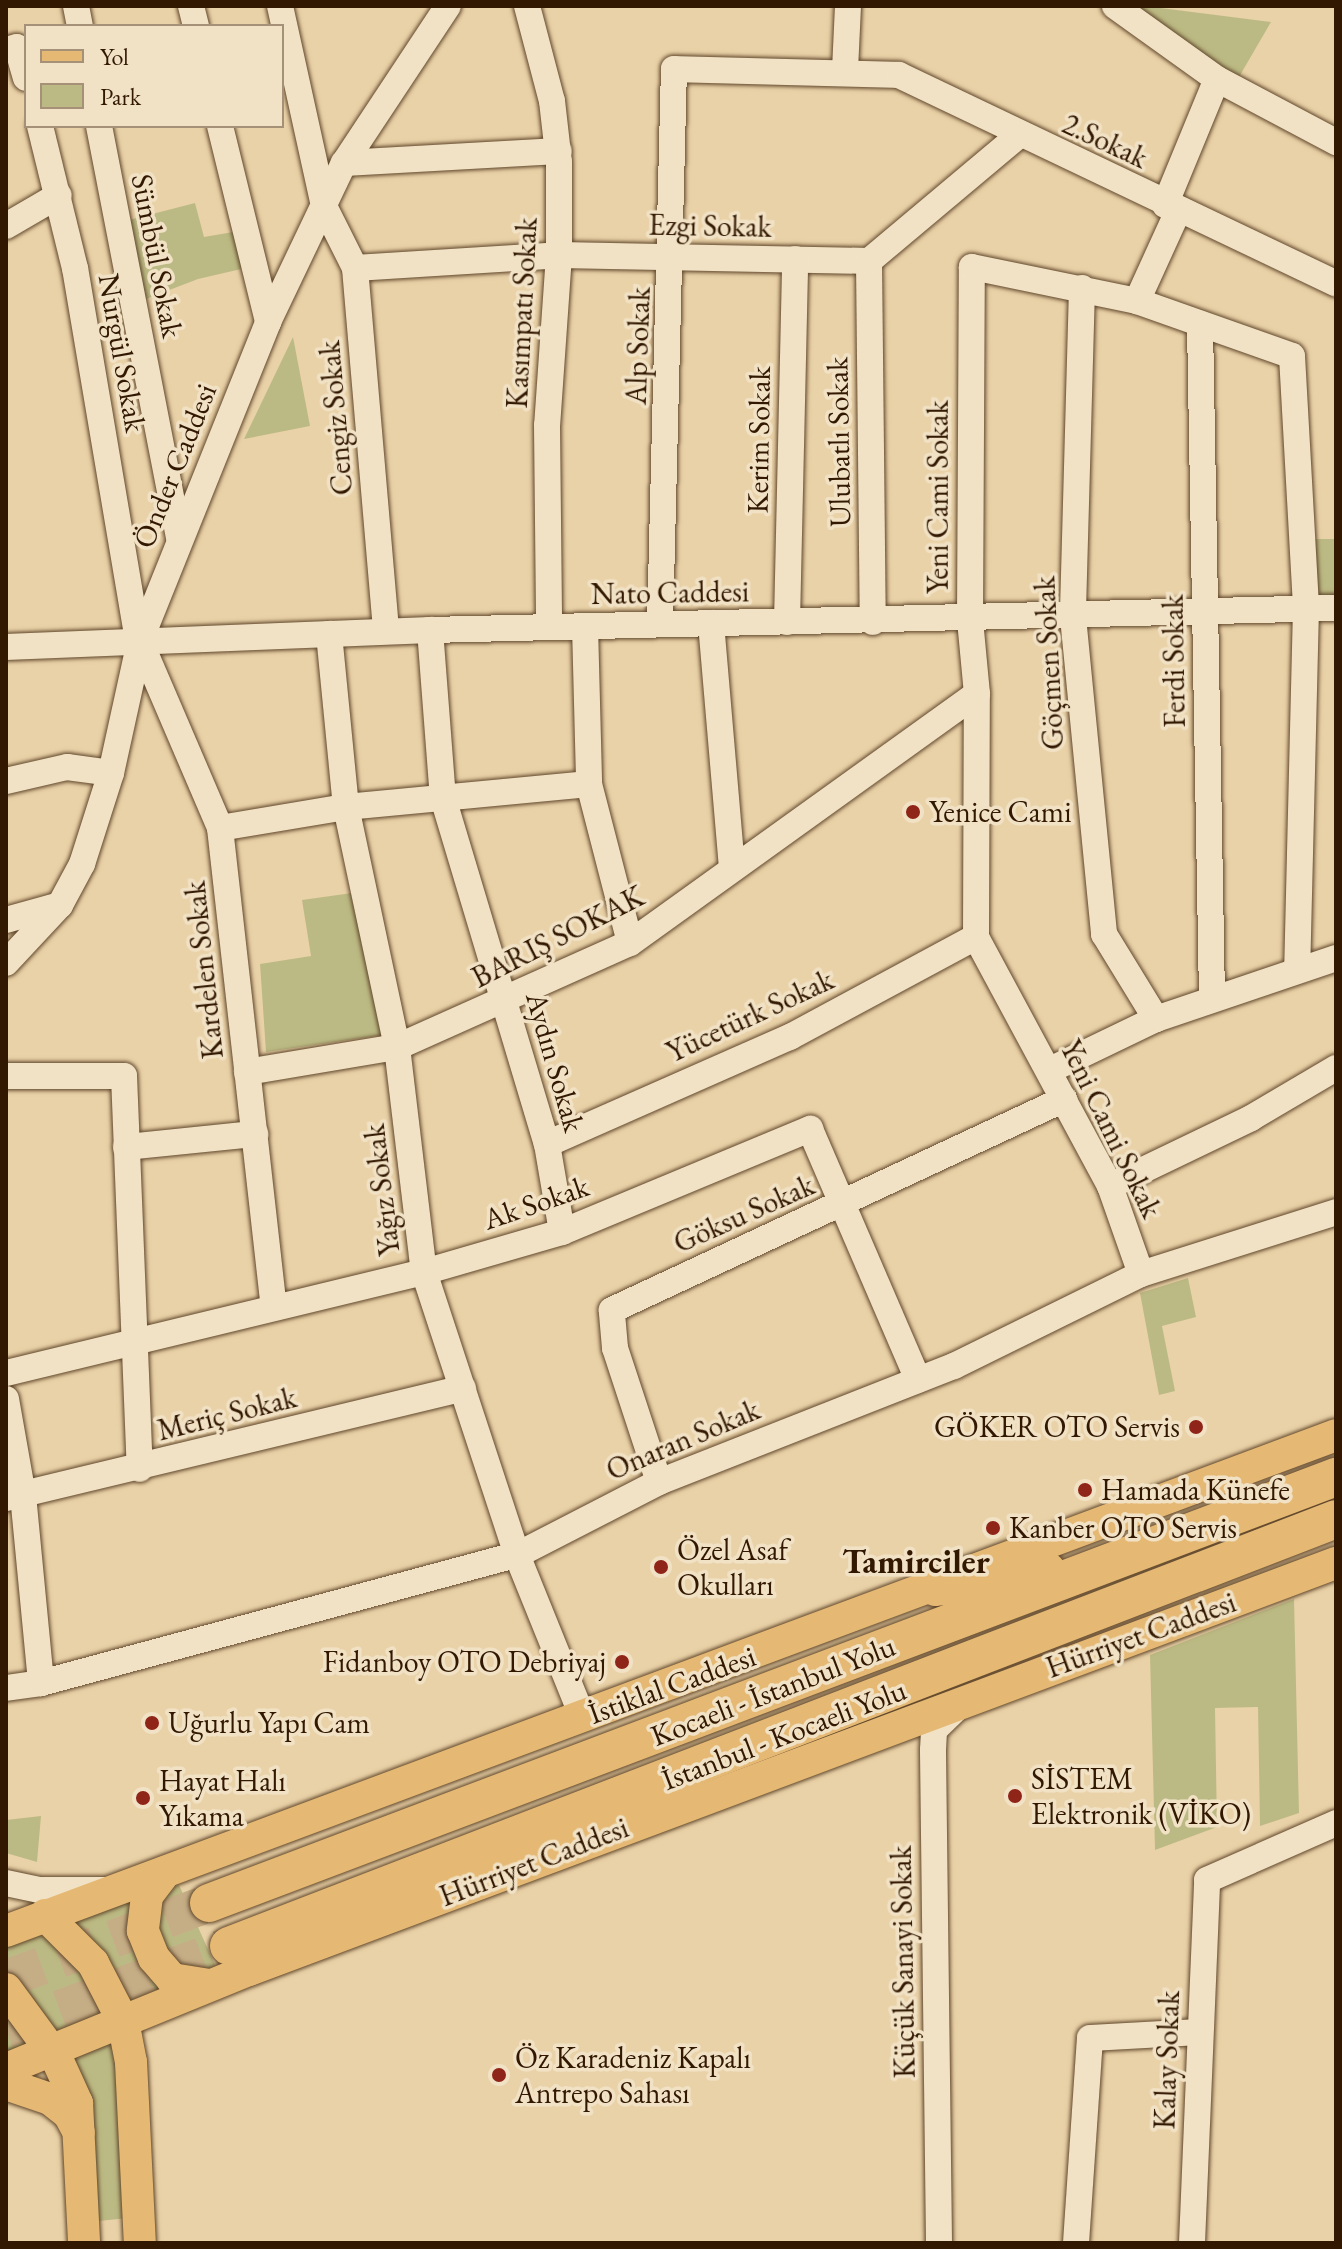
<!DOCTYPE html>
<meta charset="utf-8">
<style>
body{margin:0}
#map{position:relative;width:1342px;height:2249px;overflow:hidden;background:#ead2a8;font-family:"EB Garamond",serif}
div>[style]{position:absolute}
.green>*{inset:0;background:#bcba84;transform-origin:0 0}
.highway-tunnel>*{height:38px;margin-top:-19px;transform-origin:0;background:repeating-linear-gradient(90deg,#c5ad86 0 38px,transparent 0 57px)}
.roads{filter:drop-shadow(0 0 2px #60462a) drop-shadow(0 0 2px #60462a)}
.minor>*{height:26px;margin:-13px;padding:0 13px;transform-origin:13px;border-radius:13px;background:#f1e2c6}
.major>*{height:32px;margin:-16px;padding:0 16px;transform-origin:16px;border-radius:16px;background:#e5b974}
.highway>*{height:38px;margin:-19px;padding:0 19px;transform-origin:19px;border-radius:19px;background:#e5b974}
.dots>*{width:22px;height:22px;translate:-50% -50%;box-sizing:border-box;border:4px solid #f1e2c6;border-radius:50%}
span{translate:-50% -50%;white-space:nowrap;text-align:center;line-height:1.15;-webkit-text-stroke:7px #f1e2c6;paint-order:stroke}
.street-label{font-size:30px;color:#321800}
.poi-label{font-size:30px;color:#321800}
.left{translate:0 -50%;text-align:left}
.right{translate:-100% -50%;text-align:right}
.quarter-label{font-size:34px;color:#321800;font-weight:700}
.frame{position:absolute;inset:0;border:8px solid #321800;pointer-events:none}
.legend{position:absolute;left:24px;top:24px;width:260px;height:104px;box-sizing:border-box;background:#f1e2c6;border:2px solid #a59177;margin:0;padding:10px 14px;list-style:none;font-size:24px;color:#321800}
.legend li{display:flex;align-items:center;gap:16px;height:40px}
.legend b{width:40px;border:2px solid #a59177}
</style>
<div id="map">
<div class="green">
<div style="clip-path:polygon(1126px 6px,1145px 6px,1271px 22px,1239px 77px,1199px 58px)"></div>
<div style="clip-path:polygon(195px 203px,204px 237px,239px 231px,250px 267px,198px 279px,146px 299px,129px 220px)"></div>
<div style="clip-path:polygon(293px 337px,310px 426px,244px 439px)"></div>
<div style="left:1309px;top:539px;width:27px;height:56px"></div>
<div style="clip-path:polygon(352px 893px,383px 1035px,266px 1052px,260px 964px,311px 956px,302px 900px)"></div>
<div style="clip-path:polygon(1188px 1278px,1196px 1317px,1162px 1326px,1175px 1391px,1159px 1395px,1140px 1293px)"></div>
<div style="clip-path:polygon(1294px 1599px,1299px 1813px,1260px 1826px,1258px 1707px,1215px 1708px,1217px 1827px,1155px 1850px,1150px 1655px)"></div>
<div style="clip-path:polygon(41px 1816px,37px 1862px,6px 1853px,6px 1820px)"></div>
<div style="clip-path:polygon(179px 1885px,216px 1967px,195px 1975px,175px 1970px,159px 1948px,153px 1909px,162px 1892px)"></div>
<div style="clip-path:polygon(142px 1889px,182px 1989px,126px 2013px,60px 1918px)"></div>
<div style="clip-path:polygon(27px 1934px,53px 1938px,101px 1998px,98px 2015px,65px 2033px,49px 2029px,6px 1981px,6px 1935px)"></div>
<div style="clip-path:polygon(6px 1998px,38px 2048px,6px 2061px)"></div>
<div style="clip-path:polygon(114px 2030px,128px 2218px,99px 2221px,94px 2219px,62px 2050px)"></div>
</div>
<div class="highway-tunnel">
<div style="left:6px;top:1979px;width:217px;rotate:-20.5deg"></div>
<div style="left:6px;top:2029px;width:238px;rotate:-20.4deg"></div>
</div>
<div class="roads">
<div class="minor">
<div style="left:76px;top:6px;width:20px;rotate:79deg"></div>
<div style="left:191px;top:6px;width:21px;rotate:76deg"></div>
<div style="left:280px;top:6px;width:205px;rotate:77.6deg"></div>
<div style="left:324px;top:206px;width:69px;rotate:63.4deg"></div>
<div style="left:355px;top:268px;width:364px;rotate:85.1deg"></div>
<div style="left:527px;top:6px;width:98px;rotate:75.3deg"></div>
<div style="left:552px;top:101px;width:61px;rotate:83.5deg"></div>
<div style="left:559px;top:162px;width:93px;rotate:90deg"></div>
<div style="left:559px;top:255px;width:170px;rotate:94deg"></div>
<div style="left:547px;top:425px;width:202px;rotate:89.4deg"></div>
<div style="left:1115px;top:6px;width:125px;rotate:35.6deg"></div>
<div style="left:1217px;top:79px;width:135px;rotate:27.9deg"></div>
<div style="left:6px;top:50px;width:11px;rotate:-15deg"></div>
<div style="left:17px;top:47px;width:32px;rotate:74deg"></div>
<div style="left:845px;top:70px;width:64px;rotate:-87.3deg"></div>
<div style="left:40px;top:126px;width:146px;rotate:76.2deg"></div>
<div style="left:75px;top:268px;width:371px;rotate:80.4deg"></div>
<div style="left:137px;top:634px;width:211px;rotate:66.8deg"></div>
<div style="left:220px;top:828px;width:482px;rotate:83.6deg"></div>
<div style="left:99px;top:126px;width:421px;rotate:79deg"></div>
<div style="left:220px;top:126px;width:202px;rotate:76.2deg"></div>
<div style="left:344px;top:163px;width:215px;rotate:-3.2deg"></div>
<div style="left:1165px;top:205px;width:136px;rotate:-67.6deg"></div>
<div style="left:6px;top:226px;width:61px;rotate:-30.3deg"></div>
<div style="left:869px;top:261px;width:361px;rotate:89.4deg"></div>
<div style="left:355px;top:268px;width:204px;rotate:-3.6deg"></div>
<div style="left:559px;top:255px;width:310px;rotate:1.1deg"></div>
<div style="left:869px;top:261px;width:196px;rotate:-40deg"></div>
<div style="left:1082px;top:288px;width:329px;rotate:91.6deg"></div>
<div style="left:1073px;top:617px;width:319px;rotate:84.4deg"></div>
<div style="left:1104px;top:934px;width:100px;rotate:58.5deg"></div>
<div style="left:1137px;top:301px;width:99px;rotate:-65.5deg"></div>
<div style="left:1200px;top:324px;width:673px;rotate:88.98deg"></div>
<div style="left:787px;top:622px;width:363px;rotate:-88.7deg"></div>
<div style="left:711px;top:623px;width:246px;rotate:85.1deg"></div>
<div style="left:660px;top:624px;width:555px;rotate:-88.56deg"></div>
<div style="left:674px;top:69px;width:225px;rotate:1.5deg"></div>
<div style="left:899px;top:75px;width:484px;rotate:25.5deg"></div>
<div style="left:585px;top:626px;width:158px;rotate:88.5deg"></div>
<div style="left:589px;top:784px;width:164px;rotate:75.5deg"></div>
<div style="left:430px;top:630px;width:169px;rotate:85.6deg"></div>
<div style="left:443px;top:798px;width:361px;rotate:73.3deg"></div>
<div style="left:547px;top:1144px;width:89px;rotate:80.3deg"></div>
<div style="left:329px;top:634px;width:174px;rotate:84.4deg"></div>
<div style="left:346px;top:807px;width:245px;rotate:78deg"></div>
<div style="left:397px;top:1047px;width:227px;rotate:83.2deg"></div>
<div style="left:424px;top:1272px;width:298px;rotate:71.8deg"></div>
<div style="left:517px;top:1555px;width:176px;rotate:68deg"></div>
<div style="left:6px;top:647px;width:424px;rotate:-2.3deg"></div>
<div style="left:430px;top:630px;width:906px;rotate:-1.39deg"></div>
<div style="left:6px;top:781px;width:63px;rotate:-12.9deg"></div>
<div style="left:67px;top:767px;width:44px;rotate:7.8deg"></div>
<div style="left:220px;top:828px;width:128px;rotate:-9.5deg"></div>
<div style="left:346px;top:807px;width:244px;rotate:-5.4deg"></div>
<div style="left:6px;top:920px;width:56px;rotate:-15.5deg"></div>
<div style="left:6px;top:963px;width:79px;rotate:-47deg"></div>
<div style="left:60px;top:905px;width:47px;rotate:-61.8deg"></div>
<div style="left:82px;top:864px;width:96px;rotate:-72.3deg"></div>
<div style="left:111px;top:773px;width:135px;rotate:-77.6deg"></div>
<div style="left:140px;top:641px;width:344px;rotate:-68.1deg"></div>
<div style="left:268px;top:322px;width:176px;rotate:-64.5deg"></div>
<div style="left:344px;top:163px;width:188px;rotate:-56.5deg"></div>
<div style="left:1050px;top:1070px;width:118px;rotate:-25.7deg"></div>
<div style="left:1156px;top:1019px;width:190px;rotate:-18.7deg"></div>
<div style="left:247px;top:1072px;width:152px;rotate:-9.5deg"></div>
<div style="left:397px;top:1047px;width:255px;rotate:-24.1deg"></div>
<div style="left:630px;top:943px;width:427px;rotate:-35.7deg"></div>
<div style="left:6px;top:1076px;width:118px"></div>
<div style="left:124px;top:1076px;width:393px;rotate:87.7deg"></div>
<div style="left:547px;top:1144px;width:266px;rotate:-23.8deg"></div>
<div style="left:790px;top:1037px;width:211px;rotate:-28.3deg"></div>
<div style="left:126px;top:1147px;width:130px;rotate:-5.8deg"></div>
<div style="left:1110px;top:1186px;width:157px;rotate:-25.7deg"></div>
<div style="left:1251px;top:1118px;width:99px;rotate:-30.5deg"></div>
<div style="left:1141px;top:1274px;width:93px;rotate:-109.4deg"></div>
<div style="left:1110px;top:1186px;width:283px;rotate:-118.3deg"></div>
<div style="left:976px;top:937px;width:243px;rotate:-89.8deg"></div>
<div style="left:977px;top:694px;width:74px;rotate:-95.4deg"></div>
<div style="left:970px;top:620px;width:353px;rotate:-89.7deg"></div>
<div style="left:972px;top:267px;width:168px;rotate:11.6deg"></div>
<div style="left:1137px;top:301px;width:164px;rotate:19.5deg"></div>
<div style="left:1292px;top:356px;width:252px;rotate:86.8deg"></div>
<div style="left:1306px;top:608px;width:361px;rotate:91.4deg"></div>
<div style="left:6px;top:1373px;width:430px;rotate:-13.6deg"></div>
<div style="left:424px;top:1272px;width:144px;rotate:-16.2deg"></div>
<div style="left:562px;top:1232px;width:269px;rotate:-22.6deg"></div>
<div style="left:810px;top:1129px;width:273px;rotate:66.7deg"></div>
<div style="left:6px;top:1399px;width:97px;rotate:80deg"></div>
<div style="left:23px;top:1495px;width:189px;rotate:84.5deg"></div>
<div style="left:659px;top:1482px;width:141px;rotate:-108.2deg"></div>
<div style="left:615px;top:1348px;width:38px;rotate:-95deg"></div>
<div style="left:612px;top:1310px;width:499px;rotate:-25deg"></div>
<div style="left:6px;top:1498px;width:470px;rotate:-13.5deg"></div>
<div style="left:6px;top:1688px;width:35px;rotate:-8deg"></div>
<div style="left:41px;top:1683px;width:493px;rotate:-15.1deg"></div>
<div style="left:517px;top:1555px;width:160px;rotate:-27.2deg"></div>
<div style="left:659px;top:1482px;width:317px;rotate:-21.5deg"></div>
<div style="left:954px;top:1366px;width:208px;rotate:-26.2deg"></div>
<div style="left:1141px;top:1274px;width:205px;rotate:-17.6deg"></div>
<div style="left:6px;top:1883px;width:34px;rotate:12deg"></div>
<div style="left:39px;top:1890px;width:65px"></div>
<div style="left:939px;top:2243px;width:493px;rotate:-90.7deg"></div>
<div style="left:933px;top:1750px;width:20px;rotate:-87deg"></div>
<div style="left:934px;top:1730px;width:35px;rotate:-44deg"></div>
<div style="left:1076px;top:2243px;width:205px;rotate:-86.1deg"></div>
<div style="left:1090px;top:2038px;width:110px;rotate:-3.1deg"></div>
<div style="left:1192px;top:2243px;width:363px;rotate:-87.6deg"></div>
<div style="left:1207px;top:1880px;width:141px;rotate:-23.8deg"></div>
</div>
<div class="major">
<div style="left:165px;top:1872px;width:30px;rotate:127deg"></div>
<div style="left:147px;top:1896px;width:35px;rotate:97deg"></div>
<div style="left:143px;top:1931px;width:29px;rotate:68deg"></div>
<div style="left:154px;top:1958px;width:28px;rotate:49deg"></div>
<div style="left:172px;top:1979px;width:38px;rotate:9deg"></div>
<div style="left:45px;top:1915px;width:68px;rotate:45deg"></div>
<div style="left:93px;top:1963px;width:65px;rotate:62.7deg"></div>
<div style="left:123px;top:2021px;width:42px;rotate:79deg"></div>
<div style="left:131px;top:2062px;width:181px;rotate:87.2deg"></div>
<div style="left:6px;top:1931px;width:1419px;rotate:-20.45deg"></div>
<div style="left:6px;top:1989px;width:84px;rotate:53.7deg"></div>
<div style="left:56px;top:2057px;width:51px;rotate:65.5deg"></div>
<div style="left:77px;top:2103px;width:140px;rotate:87.1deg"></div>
<div style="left:6px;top:2069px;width:262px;rotate:-22.2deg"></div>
<div style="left:249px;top:1970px;width:1161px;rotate:-20.53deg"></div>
<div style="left:6px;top:2084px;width:46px;rotate:18.8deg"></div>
<div style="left:50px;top:2099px;width:24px;rotate:38deg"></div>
<div style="left:69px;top:2114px;width:21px;rotate:62deg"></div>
</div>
<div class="highway">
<div style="left:936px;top:1587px;width:112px;rotate:-8.2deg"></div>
<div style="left:209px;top:1903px;width:1205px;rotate:-20.71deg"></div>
<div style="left:229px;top:1946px;width:1186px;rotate:-21.09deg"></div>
</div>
</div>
<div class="dots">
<div style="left:913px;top:812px;background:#8f2418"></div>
<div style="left:1196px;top:1427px;background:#8f2418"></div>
<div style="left:1085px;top:1490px;background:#8f2418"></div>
<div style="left:993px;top:1528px;background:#8f2418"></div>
<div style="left:661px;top:1567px;background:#8f2418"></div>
<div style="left:622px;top:1662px;background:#8f2418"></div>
<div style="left:152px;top:1723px;background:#8f2418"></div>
<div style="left:1015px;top:1796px;background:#8f2418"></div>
<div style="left:143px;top:1798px;background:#8f2418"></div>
<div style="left:499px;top:2075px;background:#8f2418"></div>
</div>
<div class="street-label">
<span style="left:1105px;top:141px;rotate:25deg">2.Sokak</span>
<span style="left:710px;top:226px;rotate:1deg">Ezgi Sokak</span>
<span style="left:157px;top:256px;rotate:79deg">Sümbül Sokak</span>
<span style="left:522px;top:313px;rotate:-87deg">Kasımpatı Sokak</span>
<span style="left:638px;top:346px;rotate:-88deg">Alp Sokak</span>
<span style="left:122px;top:353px;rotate:80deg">Nurgül Sokak</span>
<span style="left:336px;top:418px;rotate:-95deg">Cengiz Sokak</span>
<span style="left:759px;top:440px;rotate:-89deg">Kerim Sokak</span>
<span style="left:839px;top:442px;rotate:-91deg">Ulubatlı Sokak</span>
<span style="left:175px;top:466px;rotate:-68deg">Önder Caddesi</span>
<span style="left:938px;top:497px;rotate:-90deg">Yeni Cami Sokak</span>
<span style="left:670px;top:593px;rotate:-1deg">Nato Caddesi</span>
<span style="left:1174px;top:661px;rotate:-91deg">Ferdi Sokak</span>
<span style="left:1049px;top:663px;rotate:-93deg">Göçmen Sokak</span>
<span style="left:558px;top:937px;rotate:-27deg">BARIŞ SOKAK</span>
<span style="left:204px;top:970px;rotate:-96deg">Kardelen Sokak</span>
<span style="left:750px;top:1016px;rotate:-25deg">Yücetürk Sokak</span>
<span style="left:555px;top:1062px;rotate:74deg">Aydın Sokak</span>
<span style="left:1111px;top:1129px;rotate:64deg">Yeni Cami Sokak</span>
<span style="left:382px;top:1190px;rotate:-97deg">Yağız Sokak</span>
<span style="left:536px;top:1203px;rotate:-19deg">Ak Sokak</span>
<span style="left:744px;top:1214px;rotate:-24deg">Göksu Sokak</span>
<span style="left:227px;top:1414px;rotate:-14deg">Meriç Sokak</span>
<span style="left:683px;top:1440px;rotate:-23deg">Onaran Sokak</span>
<span style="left:1141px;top:1635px;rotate:-20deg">Hürriyet Caddesi</span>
<span style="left:672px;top:1685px;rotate:-20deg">İstiklal Caddesi</span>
<span style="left:773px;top:1691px;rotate:-21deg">Kocaeli - İstanbul Yolu</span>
<span style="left:784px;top:1735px;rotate:-21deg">İstanbul - Kocaeli Yolu</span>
<span style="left:534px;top:1862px;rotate:-21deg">Hürriyet Caddesi</span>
<span style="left:903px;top:1962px;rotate:-91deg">Küçük Sanayi Sokak</span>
<span style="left:1167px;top:2060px;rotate:-88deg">Kalay Sokak</span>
</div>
<div class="poi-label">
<span class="left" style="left:929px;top:812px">Yenice Cami</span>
<span class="right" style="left:1180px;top:1427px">GÖKER OTO Servis</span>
<span class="left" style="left:1101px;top:1490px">Hamada Künefe</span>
<span class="left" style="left:1009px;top:1528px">Kanber OTO Servis</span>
<span class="left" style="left:677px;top:1567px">Özel Asaf<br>Okulları</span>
<span class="right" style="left:606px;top:1662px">Fidanboy OTO Debriyaj</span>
<span class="left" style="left:168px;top:1723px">Uğurlu Yapı Cam</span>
<span class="left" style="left:1031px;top:1796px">SİSTEM<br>Elektronik (VİKO)</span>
<span class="left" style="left:159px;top:1798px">Hayat Halı<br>Yıkama</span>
<span class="left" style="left:515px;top:2075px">Öz Karadeniz Kapalı<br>Antrepo Sahası</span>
</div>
<div class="quarter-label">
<span style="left:916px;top:1562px">Tamirciler</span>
</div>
<div class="frame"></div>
<ul class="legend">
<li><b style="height:10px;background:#e5b974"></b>Yol</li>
<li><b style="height:22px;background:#bcba84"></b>Park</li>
</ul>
</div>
